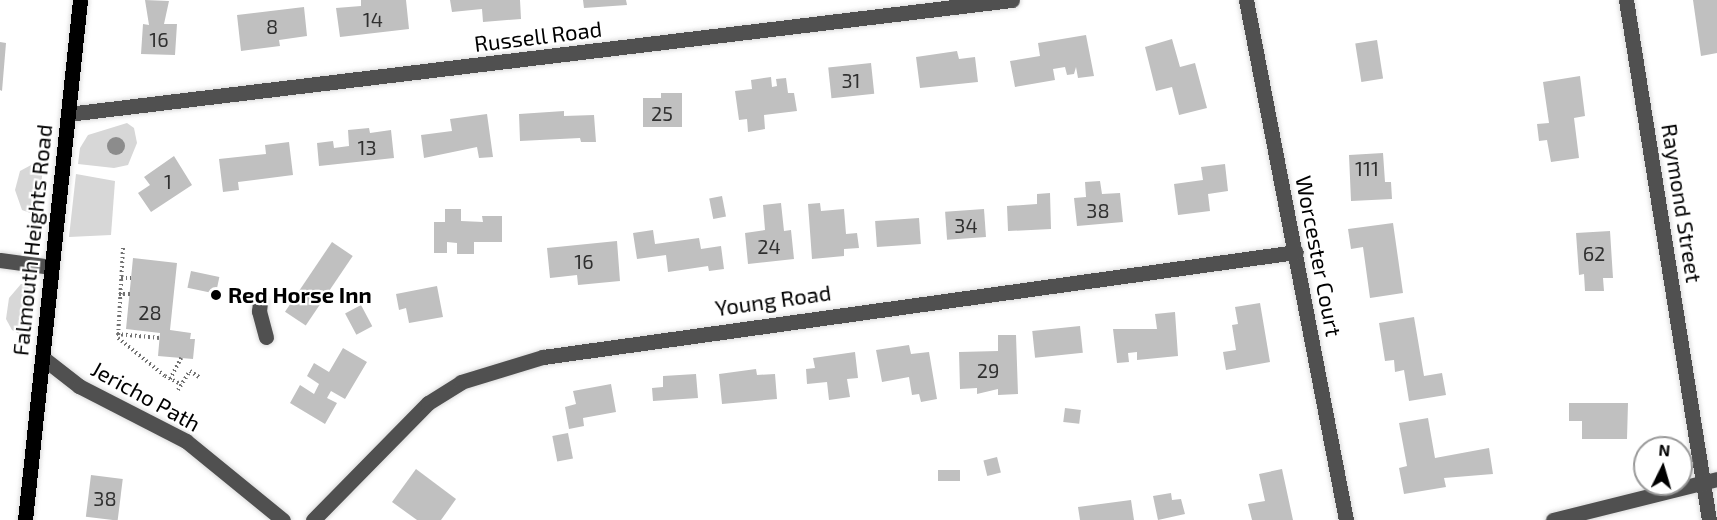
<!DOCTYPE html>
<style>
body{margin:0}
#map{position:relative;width:1717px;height:520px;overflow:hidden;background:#fff;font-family:"Exo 2",sans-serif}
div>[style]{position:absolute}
.green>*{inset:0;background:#d7d7d7}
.building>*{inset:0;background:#c0c0c0;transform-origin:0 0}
.path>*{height:4px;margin-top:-2px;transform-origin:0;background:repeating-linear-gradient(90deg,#727272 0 1.5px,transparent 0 4.5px)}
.roads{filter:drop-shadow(0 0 2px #dbdbdb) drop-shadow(0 0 2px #dbdbdb)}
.minor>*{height:15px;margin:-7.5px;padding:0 7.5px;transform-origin:7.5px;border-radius:7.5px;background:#505050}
.major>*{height:15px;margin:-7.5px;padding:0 7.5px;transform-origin:7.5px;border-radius:7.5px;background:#000}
.trees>*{width:18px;height:18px;margin:-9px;border-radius:50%;background:#8c8c8c}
.dots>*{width:16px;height:16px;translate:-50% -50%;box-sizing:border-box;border:3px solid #fff;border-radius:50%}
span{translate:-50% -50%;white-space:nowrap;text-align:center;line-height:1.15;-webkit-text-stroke:4.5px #fff;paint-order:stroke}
.number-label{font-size:20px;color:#303030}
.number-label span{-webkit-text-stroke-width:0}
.street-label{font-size:22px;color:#000}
.poi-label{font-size:22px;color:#000;font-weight:700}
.left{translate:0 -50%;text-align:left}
.north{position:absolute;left:1633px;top:436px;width:60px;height:60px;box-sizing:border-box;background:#fff;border:2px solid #999;border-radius:50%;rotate:5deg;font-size:16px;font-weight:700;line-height:24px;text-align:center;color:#000}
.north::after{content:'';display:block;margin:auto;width:21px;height:27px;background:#000;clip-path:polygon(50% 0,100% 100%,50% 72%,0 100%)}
</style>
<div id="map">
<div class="green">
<div style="clip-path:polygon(127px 123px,134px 128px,137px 143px,128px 165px,114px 168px,78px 164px,80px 148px,88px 135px)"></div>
<div style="clip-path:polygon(33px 164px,43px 168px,38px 211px,33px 214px,22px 210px,15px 190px,20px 171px)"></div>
<div style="clip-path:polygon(76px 174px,115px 181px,111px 235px,69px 237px)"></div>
<div style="clip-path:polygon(21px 284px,27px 285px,30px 291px,23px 336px,12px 330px,6px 319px,9px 298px)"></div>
</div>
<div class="building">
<div style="clip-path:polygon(145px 0,169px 1px,164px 24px,177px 24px,175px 55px,141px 54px,143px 24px,149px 25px)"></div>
<div style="clip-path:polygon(361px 0,406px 0,409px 29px,340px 37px,336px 8px,361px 6px)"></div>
<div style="clip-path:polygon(450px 0,520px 0,521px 19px,483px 22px,482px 9px,452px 12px)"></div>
<div style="clip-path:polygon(583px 0,626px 0,627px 5px,584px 8px)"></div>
<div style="clip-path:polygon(1693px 0,1717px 0,1717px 53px,1701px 56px)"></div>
<div style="clip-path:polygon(304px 7px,307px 36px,279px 40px,280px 46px,241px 51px,237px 15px)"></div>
<div style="clip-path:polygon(1086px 35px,1094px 76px,1078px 78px,1076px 67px,1074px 74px,1067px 75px,1065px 67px,1053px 69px,1055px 80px,1015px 87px,1010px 61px,1040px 56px,1038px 43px)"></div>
<div style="clip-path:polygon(1172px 39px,1180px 67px,1195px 63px,1207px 108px,1179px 115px,1172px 87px,1156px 91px,1145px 47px)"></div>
<div style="left:1377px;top:40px;width:39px;height:22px;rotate:81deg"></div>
<div style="clip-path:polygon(0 42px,6px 43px,2px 91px,0 90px)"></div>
<div style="clip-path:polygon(957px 51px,959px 59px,975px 57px,978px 82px,920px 88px,916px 57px)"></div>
<div style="left:871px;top:63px;width:31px;height:43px;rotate:84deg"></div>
<div style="clip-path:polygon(1580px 76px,1585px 116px,1574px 118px,1579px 158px,1551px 162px,1547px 140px,1539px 141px,1537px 124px,1549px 123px,1543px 82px)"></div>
<div style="clip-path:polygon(771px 77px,772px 87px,777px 86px,776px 79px,786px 78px,788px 93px,794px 93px,797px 111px,764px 115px,765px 129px,748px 132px,747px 119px,739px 120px,735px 91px,752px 89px,751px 80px)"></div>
<div style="clip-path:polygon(661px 93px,682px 93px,682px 127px,643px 127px,643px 98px,661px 98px)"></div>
<div style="clip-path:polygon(564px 111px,564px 116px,594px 115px,596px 142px,581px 142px,580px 138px,520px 141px,519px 114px)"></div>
<div style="clip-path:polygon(487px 114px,493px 157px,479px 158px,477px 147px,424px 158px,421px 135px,452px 131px,450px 119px)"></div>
<div style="clip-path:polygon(369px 128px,370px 133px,391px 130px,394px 158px,319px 166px,317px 143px,333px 141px,334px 148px,349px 146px,348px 130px)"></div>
<div style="clip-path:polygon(289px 142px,293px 175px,238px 182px,239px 190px,223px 192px,219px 159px,266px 154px,265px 145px)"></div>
<div style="clip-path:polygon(1383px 153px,1385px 182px,1391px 182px,1392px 199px,1351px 201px,1349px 155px)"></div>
<div style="clip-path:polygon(174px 156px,192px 185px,151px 212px,138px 193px,150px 185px,144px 177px)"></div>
<div style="clip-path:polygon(1225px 164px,1228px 191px,1208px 194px,1210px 211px,1178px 215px,1174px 184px,1203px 180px,1201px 167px)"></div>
<div style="clip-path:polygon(1100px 181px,1102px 194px,1120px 193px,1123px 222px,1077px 226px,1074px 198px,1086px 197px,1085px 182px)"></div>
<div style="clip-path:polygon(1050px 193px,1051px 229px,1008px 231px,1007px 206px,1037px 204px,1037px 194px)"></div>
<div style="left:722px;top:196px;width:21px;height:13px;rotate:79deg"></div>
<div style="clip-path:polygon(781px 203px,784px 231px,791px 230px,794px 259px,748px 264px,745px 233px,765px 230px,763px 205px)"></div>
<div style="clip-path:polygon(820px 203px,821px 211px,844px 209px,846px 234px,857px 233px,859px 248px,844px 249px,844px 256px,812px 259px,808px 204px)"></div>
<div style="clip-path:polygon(445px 209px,461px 209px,461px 221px,483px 222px,482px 216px,502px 216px,502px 242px,474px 242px,474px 254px,457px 254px,457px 243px,447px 242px,447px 253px,434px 253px,434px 222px,445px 222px)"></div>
<div style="left:984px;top:209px;width:28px;height:39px;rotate:86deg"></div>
<div style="left:919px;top:218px;width:26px;height:44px;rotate:86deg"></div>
<div style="clip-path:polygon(1393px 223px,1403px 293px,1370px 298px,1363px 247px,1351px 249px,1348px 229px)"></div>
<div style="clip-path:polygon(653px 230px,655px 244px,699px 238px,701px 249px,721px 246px,724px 269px,709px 271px,708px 266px,668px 272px,666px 255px,637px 259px,633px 233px)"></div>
<div style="clip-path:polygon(1610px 231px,1613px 278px,1603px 278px,1604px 291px,1585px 291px,1584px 274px,1579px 275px,1576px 233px)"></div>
<div style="clip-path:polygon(617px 241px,620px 281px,578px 285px,577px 275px,550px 278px,547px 248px)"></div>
<div style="left:332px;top:242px;width:25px;height:84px;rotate:34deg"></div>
<div style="clip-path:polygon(133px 258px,177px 263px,170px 330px,191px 333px,190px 339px,195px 339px,193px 359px,158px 356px,160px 333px,126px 329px)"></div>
<div style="left:191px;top:271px;width:29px;height:17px;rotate:12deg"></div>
<div style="clip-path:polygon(437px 286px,443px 317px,409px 323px,406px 308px,399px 310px,396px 294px)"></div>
<div style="clip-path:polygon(1260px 303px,1270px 362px,1226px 370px,1223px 352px,1236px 350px,1232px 325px,1238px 324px,1235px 307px)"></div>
<div style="left:361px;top:305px;width:24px;height:18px;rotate:62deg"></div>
<div style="clip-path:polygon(1175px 312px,1178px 356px,1137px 360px,1137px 352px,1128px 353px,1129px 362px,1117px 363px,1113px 329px,1157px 329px,1155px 314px)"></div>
<div style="clip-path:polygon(1414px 317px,1424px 376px,1442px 373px,1446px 395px,1409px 401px,1404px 370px,1395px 372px,1394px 360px,1385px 361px,1379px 323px)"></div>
<div style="left:1080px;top:326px;width:27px;height:48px;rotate:84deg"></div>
<div style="clip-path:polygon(998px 335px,1016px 335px,1018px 394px,998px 395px,998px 389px,977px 394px,977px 388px,960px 389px,959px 352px,998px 351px)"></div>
<div style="clip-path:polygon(909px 345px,911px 354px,929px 352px,937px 399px,921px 402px,919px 394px,912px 395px,909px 377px,882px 382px,876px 350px)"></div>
<div style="clip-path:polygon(343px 348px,367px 362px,345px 399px,331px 391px,327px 398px,337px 403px,325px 424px,290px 403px,300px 385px,314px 394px,319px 384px,307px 376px,314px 363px,329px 372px)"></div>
<div style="clip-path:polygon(855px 352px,858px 378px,847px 379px,850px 397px,829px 400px,827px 382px,807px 384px,806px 369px,815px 368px,813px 358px)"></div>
<div style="clip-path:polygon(756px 369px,757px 375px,775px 374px,777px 399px,722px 404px,719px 374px)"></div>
<div style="clip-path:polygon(696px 374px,698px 398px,653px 401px,652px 388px,663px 387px,663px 376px)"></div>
<div style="clip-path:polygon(611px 384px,616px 412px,583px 418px,584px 426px,569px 429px,565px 407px,576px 404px,573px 391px)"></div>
<div style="clip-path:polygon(1569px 403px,1628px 403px,1627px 439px,1582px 439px,1582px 421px,1569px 421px)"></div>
<div style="left:1065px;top:408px;width:16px;height:14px;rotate:7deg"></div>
<div style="clip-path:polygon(1428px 418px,1435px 458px,1489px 448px,1493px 474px,1444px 478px,1446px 487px,1404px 494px,1399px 468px,1407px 466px,1399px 423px)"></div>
<div style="left:568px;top:433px;width:26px;height:16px;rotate:79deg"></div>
<div style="left:997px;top:457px;width:16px;height:14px;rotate:76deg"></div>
<div style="clip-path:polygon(416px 469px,456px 499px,441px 520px,417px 520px,392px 502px)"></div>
<div style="clip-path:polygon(1282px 469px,1293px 520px,1252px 520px,1248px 504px,1265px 501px,1259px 474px)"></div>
<div style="left:938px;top:470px;width:22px;height:11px"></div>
<div style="left:91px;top:475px;width:32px;height:42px;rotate:7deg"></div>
<div style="clip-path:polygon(1171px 493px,1172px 500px,1181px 499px,1185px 514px,1158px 520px,1153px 496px)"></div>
<div style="clip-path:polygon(1131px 500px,1134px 520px,1080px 520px,1078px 507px)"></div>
</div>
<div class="path">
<div style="left:123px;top:248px;width:90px;rotate:93.2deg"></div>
<div style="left:118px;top:338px;width:60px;rotate:39deg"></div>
<div style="left:165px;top:376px;width:18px;rotate:27deg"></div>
<div style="left:121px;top:278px;width:10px"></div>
<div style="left:119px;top:294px;width:11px"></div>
<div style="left:117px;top:334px;width:43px;rotate:5.3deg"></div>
<div style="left:170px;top:379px;width:24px;rotate:-62deg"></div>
<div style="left:178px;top:390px;width:22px;rotate:-58deg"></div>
<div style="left:190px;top:371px;width:11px;rotate:34deg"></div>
</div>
<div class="roads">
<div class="minor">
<div style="left:1246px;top:0;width:530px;rotate:79.11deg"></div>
<div style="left:1626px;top:0;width:527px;rotate:80.93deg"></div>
<div style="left:68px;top:114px;width:951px;rotate:-6.89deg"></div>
<div style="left:0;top:260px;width:52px;rotate:7.7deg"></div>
<div style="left:260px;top:302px;width:9px;rotate:96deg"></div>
<div style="left:259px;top:311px;width:27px;rotate:75deg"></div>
<div style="left:43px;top:358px;width:46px;rotate:37.9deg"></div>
<div style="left:79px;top:386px;width:120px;rotate:27.2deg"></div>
<div style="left:186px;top:441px;width:125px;rotate:39.2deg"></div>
<div style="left:313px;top:520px;width:164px;rotate:-45.5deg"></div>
<div style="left:428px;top:403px;width:39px;rotate:-32deg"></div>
<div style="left:461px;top:382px;width:86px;rotate:-17deg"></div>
<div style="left:543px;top:357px;width:760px;rotate:-7.94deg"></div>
<div style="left:1553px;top:520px;width:169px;rotate:-14deg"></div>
</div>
<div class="major">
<div style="left:25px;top:520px;width:523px;rotate:-83.96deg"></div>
</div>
</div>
<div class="trees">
<div style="left:116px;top:146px"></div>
</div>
<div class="dots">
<div style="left:216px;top:295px;background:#000"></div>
</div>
<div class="number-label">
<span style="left:373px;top:19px">14</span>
<span style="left:272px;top:26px">8</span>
<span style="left:159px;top:39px">16</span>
<span style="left:851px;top:80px">31</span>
<span style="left:662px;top:113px">25</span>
<span style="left:367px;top:147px">13</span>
<span style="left:1367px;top:168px">111</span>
<span style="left:168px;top:181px">1</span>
<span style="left:1098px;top:210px">38</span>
<span style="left:966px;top:225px">34</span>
<span style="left:769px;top:246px">24</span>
<span style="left:1594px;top:253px">62</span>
<span style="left:584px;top:261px">16</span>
<span style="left:150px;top:312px">28</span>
<span style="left:988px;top:370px">29</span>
<span style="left:105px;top:498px">38</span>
</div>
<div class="street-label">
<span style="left:538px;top:36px;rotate:-7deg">Russell Road</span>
<span style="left:1682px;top:203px;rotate:81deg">Raymond Street</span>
<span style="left:32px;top:240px;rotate:-84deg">Falmouth Heights Road</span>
<span style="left:1319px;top:256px;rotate:79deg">Worcester Court</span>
<span style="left:773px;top:300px;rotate:-8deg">Young Road</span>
<span style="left:146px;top:396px;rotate:29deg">Jericho Path</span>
</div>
<div class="poi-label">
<span class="left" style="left:228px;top:295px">Red Horse Inn</span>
</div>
<div class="north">N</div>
</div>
